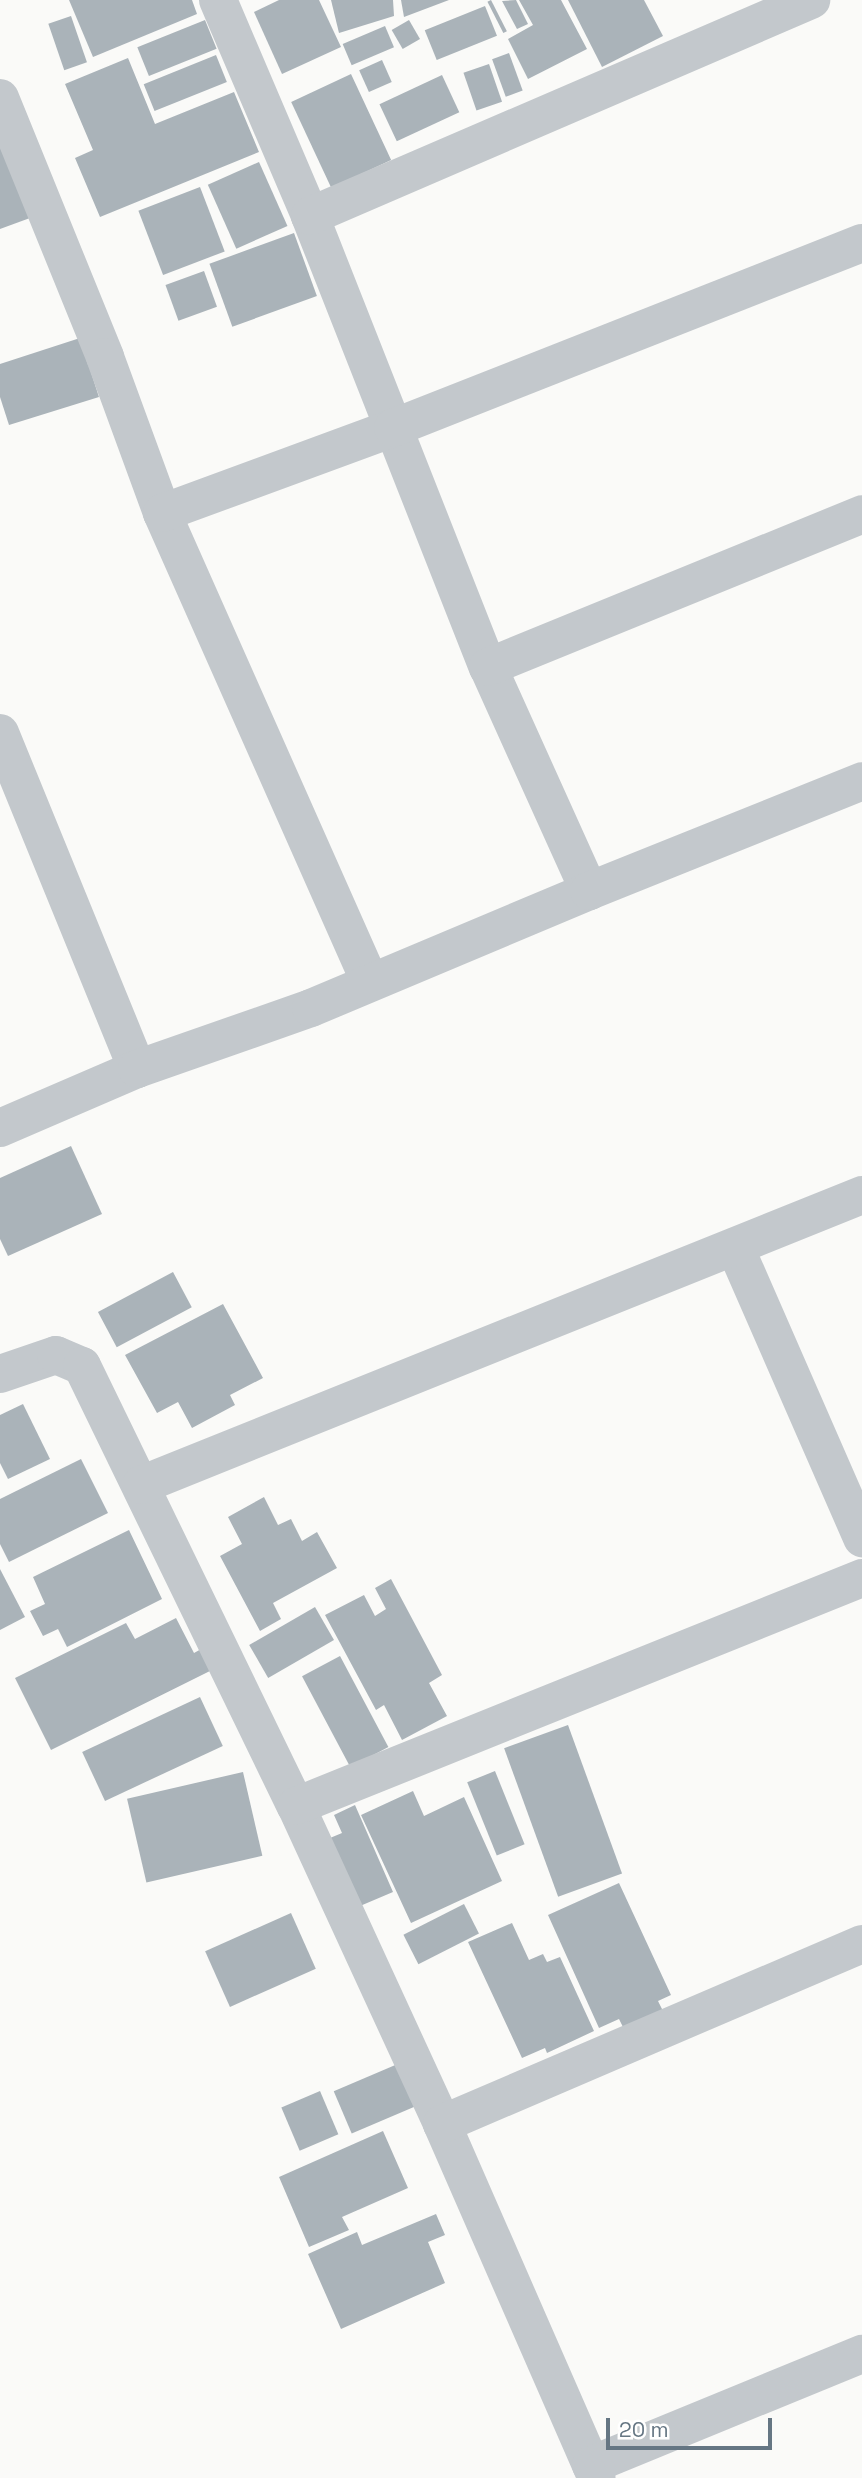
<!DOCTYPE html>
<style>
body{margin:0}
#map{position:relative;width:862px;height:2478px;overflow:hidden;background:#fafaf8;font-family:"Space Grotesk",sans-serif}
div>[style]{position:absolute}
.building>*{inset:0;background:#aab3b9;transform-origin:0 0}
.minor>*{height:38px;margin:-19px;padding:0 19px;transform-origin:19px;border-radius:19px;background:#c3c8cc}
span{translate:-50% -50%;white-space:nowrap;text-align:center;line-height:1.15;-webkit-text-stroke:7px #fff;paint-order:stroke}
.scale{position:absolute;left:606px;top:2418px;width:166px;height:32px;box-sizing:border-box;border:4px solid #657683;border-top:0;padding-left:9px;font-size:21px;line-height:24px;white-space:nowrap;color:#657683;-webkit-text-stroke:5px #fff;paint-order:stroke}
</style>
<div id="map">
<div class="building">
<div style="clip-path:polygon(69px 0,192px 0,197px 14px,93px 57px)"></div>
<div style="clip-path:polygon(279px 0,319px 0,341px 47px,282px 74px,254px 12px)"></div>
<div style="clip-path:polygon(331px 0,393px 0,394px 16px,339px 33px)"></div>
<div style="clip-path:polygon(401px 0,449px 0,404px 17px)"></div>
<div style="left:491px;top:0;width:35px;height:4px;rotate:63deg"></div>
<div style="clip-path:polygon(516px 0,528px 24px,517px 29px,502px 1px)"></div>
<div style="clip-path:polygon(519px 0,561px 0,587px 49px,528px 79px,508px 39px,533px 25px)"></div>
<div style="clip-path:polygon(568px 0,644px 0,663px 36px,602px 67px)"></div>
<div style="left:485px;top:6px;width:32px;height:65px;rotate:68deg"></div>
<div style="left:71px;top:16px;width:49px;height:24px;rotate:71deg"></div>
<div style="left:205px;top:20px;width:31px;height:73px;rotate:68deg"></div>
<div style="left:409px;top:20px;width:22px;height:20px;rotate:60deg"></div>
<div style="left:385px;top:26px;width:23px;height:46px;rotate:67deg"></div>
<div style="left:509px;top:53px;width:40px;height:18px;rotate:70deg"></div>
<div style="left:216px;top:55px;width:29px;height:78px;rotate:68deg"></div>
<div style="clip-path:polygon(128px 58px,155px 124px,234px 92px,259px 152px,100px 217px,75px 158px,93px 150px,65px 84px)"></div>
<div style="left:382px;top:60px;width:24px;height:25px;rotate:66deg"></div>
<div style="left:489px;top:64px;width:40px;height:27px;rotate:71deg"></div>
<div style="left:351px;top:74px;width:95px;height:66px;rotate:65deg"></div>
<div style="left:442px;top:75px;width:41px;height:69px;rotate:65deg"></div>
<div style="clip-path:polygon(0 137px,30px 218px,0 229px)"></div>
<div style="left:259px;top:162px;width:70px;height:56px;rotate:66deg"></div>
<div style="left:200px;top:187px;width:69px;height:66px;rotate:69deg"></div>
<div style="left:294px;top:233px;width:67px;height:90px;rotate:70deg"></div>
<div style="left:204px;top:271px;width:38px;height:41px;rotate:70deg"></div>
<div style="clip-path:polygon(80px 338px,99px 397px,9px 425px,0 397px,0 364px)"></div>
<div style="clip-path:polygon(71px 1146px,102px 1214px,8px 1256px,0 1239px,0 1178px)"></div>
<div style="left:173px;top:1272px;width:40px;height:85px;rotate:62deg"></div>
<div style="clip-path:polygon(223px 1304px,263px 1378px,230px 1395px,235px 1405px,192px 1428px,178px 1402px,157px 1413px,125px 1355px)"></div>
<div style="clip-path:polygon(23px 1404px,50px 1459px,8px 1479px,0 1463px,0 1415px)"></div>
<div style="clip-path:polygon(81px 1459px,108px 1513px,9px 1562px,0 1544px,0 1499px)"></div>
<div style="clip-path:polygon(264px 1497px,278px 1525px,291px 1519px,302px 1541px,317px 1532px,337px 1568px,273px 1603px,281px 1619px,260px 1631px,220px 1556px,242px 1544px,228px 1517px)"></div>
<div style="clip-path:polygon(129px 1530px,162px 1599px,67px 1647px,58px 1629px,43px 1636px,30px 1611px,45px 1604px,33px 1577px)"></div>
<div style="clip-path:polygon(0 1569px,25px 1617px,0 1630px)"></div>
<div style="clip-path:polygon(391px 1579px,442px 1675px,429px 1683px,447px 1716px,402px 1740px,384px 1705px,376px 1710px,325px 1615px,364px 1595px,375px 1616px,386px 1609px,375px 1588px)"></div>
<div style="left:315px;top:1607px;width:38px;height:76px;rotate:60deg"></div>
<div style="clip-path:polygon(176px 1618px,194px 1653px,203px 1648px,214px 1669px,51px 1750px,15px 1678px,126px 1623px,135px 1639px)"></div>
<div style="left:340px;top:1656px;width:103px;height:43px;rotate:62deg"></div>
<div style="left:200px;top:1697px;width:54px;height:130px;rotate:65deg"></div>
<div style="left:568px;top:1725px;width:158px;height:68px;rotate:70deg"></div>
<div style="left:495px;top:1771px;width:79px;height:30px;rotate:68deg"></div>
<div style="left:243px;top:1772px;width:86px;height:119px;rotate:77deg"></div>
<div style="clip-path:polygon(413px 1791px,424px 1816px,464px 1797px,502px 1881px,411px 1923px,361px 1815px)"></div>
<div style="clip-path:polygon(355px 1805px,393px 1892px,360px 1906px,330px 1838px,342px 1833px,334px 1815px)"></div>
<div style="clip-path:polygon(619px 1883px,671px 1995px,658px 2001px,664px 2013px,625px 2031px,619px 2019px,599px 2028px,548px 1915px)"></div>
<div style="left:464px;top:1904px;width:33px;height:68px;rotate:63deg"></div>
<div style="left:291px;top:1913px;width:61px;height:94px;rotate:66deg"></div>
<div style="clip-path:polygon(512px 1923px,529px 1960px,543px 1954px,547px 1962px,560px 1957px,594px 2031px,547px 2053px,545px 2048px,522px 2058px,468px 1942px)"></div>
<div style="left:400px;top:2063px;width:46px;height:72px;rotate:67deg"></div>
<div style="left:320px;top:2091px;width:47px;height:42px;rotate:67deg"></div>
<div style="clip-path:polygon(383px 2131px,408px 2188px,342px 2217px,349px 2230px,309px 2247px,279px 2177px)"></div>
<div style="clip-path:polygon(436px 2214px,445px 2235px,428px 2242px,445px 2283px,341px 2329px,308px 2254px,357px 2232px,362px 2245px)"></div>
</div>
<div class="minor">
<div style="left:218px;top:0;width:235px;rotate:66.9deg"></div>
<div style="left:310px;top:216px;width:485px;rotate:68.5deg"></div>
<div style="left:488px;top:667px;width:246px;rotate:65.7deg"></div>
<div style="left:0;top:98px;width:279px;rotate:67.9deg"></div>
<div style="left:105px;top:357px;width:166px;rotate:69.9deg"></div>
<div style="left:162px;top:513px;width:513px;rotate:66.08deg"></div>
<div style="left:310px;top:216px;width:546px;rotate:-23.32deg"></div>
<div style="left:162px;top:513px;width:246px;rotate:-20.2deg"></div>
<div style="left:393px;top:428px;width:504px;rotate:-21.53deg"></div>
<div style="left:488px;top:667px;width:404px;rotate:-22.2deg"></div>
<div style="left:0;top:733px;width:363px;rotate:67.8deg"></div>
<div style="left:0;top:1128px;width:149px;rotate:-23.3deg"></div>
<div style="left:137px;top:1069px;width:184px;rotate:-19.3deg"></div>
<div style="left:311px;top:1008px;width:302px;rotate:-22.8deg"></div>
<div style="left:589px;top:891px;width:294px;rotate:-21.9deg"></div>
<div style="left:735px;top:1247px;width:318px;rotate:66.4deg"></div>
<div style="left:0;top:1374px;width:59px;rotate:-18.7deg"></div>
<div style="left:56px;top:1355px;width:28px;rotate:23deg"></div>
<div style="left:82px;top:1366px;width:489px;rotate:64.1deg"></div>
<div style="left:296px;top:1806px;width:350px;rotate:65.3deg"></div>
<div style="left:442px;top:2124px;width:386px;rotate:66.4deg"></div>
<div style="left:141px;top:1485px;width:777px;rotate:-21.91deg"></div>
<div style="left:296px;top:1806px;width:610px;rotate:-21.94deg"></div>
<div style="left:442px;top:2124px;width:457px;rotate:-23.2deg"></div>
<div style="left:591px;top:2465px;width:293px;rotate:-22.3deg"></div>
</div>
<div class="scale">20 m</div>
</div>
